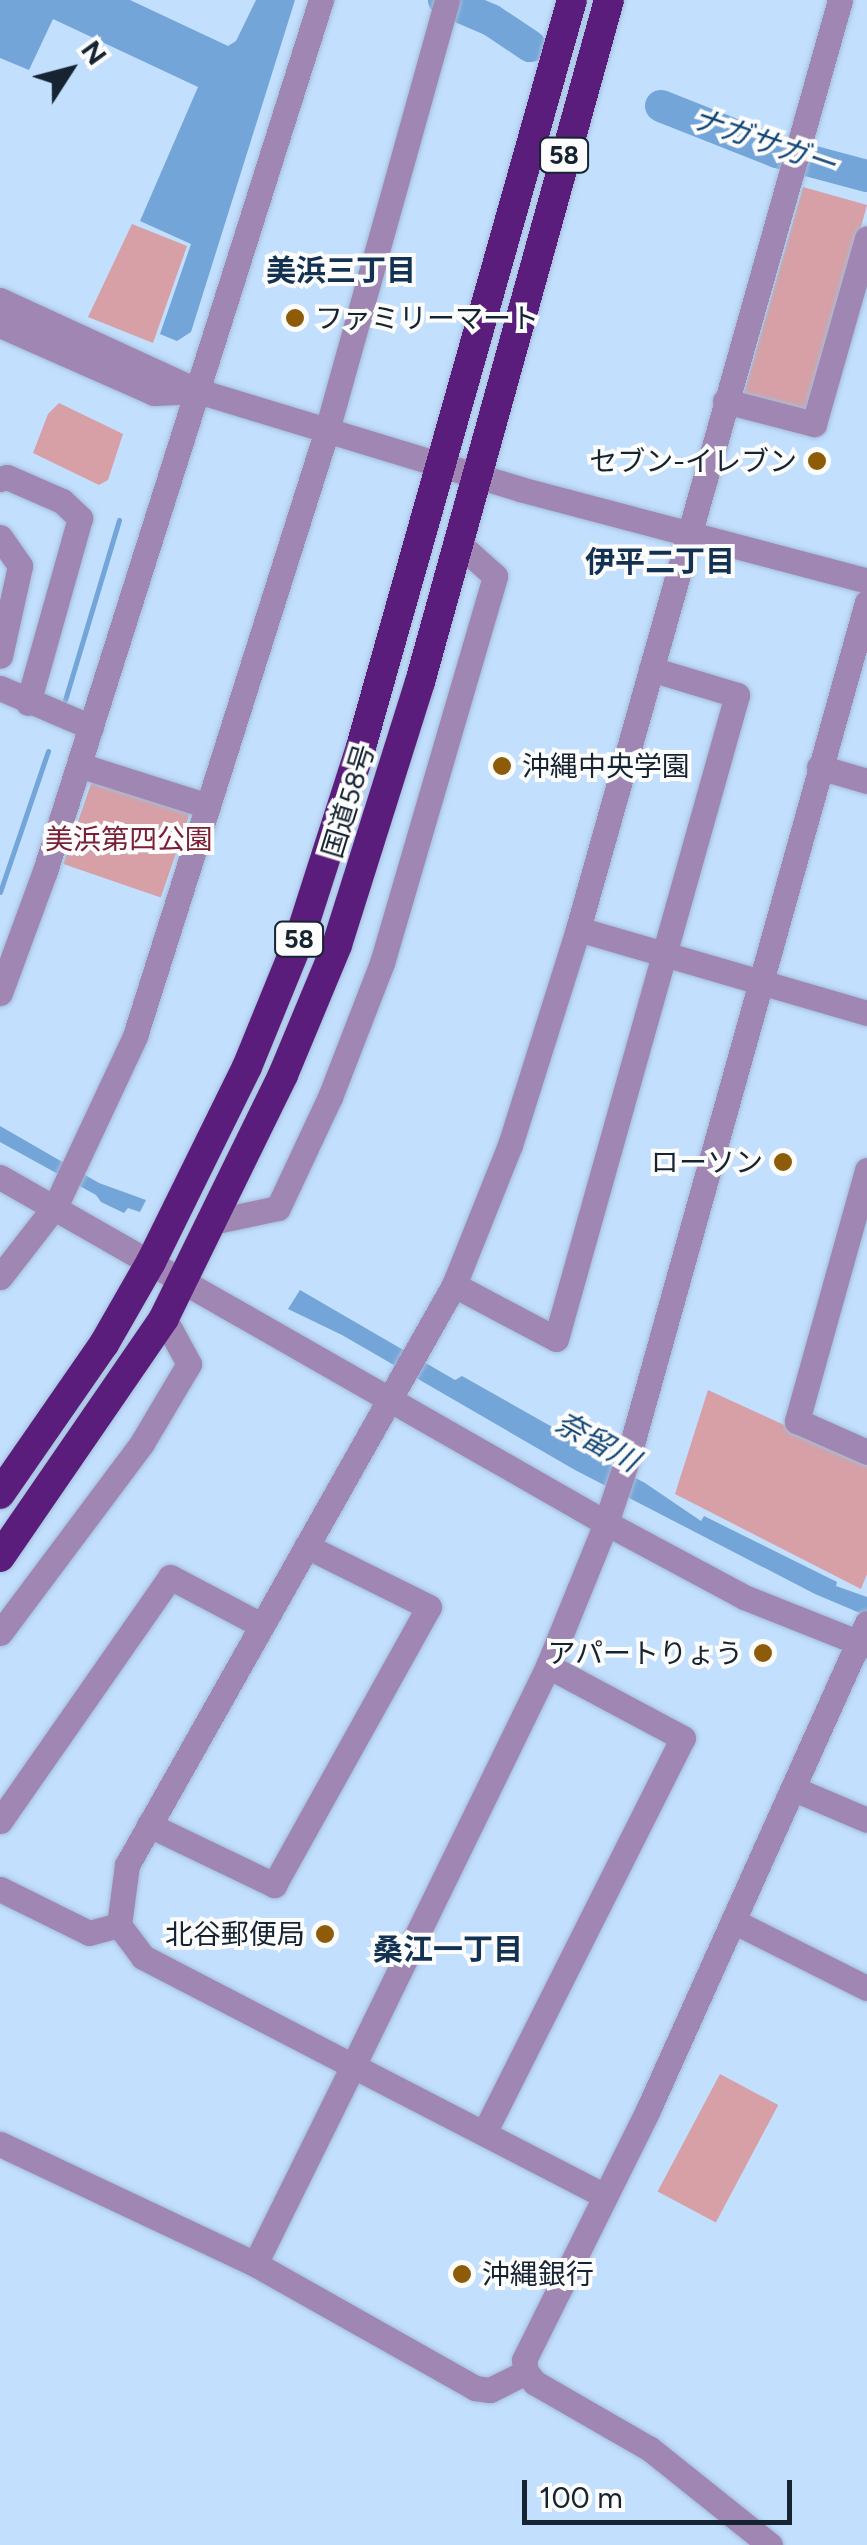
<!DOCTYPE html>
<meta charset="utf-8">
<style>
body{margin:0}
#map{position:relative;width:867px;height:2545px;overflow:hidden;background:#c2dffe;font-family:Figtree,"Noto Sans JP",sans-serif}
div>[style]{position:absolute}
.green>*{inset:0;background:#d6a0a6;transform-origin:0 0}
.water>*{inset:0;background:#74a5d9}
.stream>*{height:5px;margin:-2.5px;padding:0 2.5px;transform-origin:2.5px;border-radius:2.5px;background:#74a5d9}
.river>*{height:32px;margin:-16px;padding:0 16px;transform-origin:16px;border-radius:16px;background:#74a5d9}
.roads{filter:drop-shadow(0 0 2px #a3bdd9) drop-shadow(0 0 2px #a3bdd9)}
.minor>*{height:25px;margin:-12.5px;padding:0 12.5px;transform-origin:12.5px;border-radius:12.5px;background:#a086b2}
.highway>*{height:30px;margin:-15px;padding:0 15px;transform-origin:15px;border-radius:15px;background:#5b1d7b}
.dots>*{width:28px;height:28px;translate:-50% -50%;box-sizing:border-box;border:5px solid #fcfcfc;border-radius:50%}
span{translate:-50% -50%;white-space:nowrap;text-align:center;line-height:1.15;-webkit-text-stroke:8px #fcfcfc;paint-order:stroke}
.shield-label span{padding:2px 8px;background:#fcfcfc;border:2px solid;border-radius:8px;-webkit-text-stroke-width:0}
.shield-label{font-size:25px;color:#162432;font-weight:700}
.poi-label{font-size:28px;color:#162432}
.left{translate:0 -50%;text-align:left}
.right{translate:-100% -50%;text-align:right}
.street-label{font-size:28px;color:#162432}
.park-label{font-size:28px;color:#792035}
.water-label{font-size:30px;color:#114576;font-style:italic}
.neighbourhood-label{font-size:30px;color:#133251;font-weight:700}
.north{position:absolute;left:20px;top:20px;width:100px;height:100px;-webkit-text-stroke:8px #fcfcfc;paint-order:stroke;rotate:54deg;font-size:28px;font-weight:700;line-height:40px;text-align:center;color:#162432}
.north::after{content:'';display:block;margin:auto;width:35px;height:45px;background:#162432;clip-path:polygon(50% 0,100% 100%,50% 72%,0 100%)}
.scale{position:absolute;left:522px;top:2480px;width:270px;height:45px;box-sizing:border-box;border:5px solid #162432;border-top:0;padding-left:12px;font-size:30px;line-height:35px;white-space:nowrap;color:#162432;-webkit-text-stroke:8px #fcfcfc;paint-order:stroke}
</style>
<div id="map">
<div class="green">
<div style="clip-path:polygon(803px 187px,867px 205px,811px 409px,804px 414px,743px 395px)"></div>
<div style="clip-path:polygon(132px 224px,187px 246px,153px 343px,88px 317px)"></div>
<div style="clip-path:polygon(59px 403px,123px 434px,108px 480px,99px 485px,33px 453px,48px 414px)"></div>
<div style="left:93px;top:778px;width:103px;height:91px;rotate:19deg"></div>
<div style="clip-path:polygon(708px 1390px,867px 1463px,867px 1574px,861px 1589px,675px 1494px)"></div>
<div style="left:720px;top:2074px;width:66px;height:133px;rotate:28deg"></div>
</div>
<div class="water">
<div style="clip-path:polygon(0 0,130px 0,228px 46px,236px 41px,256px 0,295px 0,191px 332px,177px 341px,160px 334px,191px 244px,140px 221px,198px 87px,53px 19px,29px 70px,0 58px)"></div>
<div style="clip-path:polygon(0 1126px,99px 1183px,146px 1200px,140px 1212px,128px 1208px,124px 1213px,101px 1202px,96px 1195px,0 1142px)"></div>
<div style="clip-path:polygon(300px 1290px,455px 1380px,462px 1376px,570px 1437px,571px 1444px,645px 1483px,701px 1521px,704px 1516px,837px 1582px,836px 1586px,867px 1597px,867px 1616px,815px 1594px,575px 1470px,342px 1335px,288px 1309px)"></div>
</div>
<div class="stream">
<div style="left:65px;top:700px;width:188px;rotate:-73.3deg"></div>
<div style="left:0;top:892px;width:149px;rotate:-71.2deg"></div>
</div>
<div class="river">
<div style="left:444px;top:0;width:51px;rotate:23.1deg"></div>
<div style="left:491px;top:20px;width:47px;rotate:33.7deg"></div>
<div style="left:661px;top:106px;width:125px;rotate:21.6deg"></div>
<div style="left:777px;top:152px;width:93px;rotate:14.9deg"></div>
</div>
<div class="roads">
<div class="minor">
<div style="left:0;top:300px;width:218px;rotate:24.7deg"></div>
<div style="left:198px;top:391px;width:337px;rotate:16.9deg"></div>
<div style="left:520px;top:489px;width:359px;rotate:14.8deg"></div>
<div style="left:0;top:325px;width:168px;rotate:23.8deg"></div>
<div style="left:154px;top:393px;width:44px;rotate:-2.6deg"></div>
<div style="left:725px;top:401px;width:92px;rotate:14.5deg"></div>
<div style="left:814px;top:424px;width:193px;rotate:-74.1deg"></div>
<div style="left:0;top:479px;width:7px;rotate:-16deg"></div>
<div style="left:7px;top:477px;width:60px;rotate:23.6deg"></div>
<div style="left:62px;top:501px;width:25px;rotate:43deg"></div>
<div style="left:80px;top:518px;width:192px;rotate:105.7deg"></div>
<div style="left:0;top:537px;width:35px;rotate:55deg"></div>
<div style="left:20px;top:566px;width:92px;rotate:102.5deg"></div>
<div style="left:0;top:688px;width:99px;rotate:23.2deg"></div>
<div style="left:79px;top:765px;width:135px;rotate:17.6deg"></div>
<div style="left:819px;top:767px;width:50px;rotate:16.3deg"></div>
<div style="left:578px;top:929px;width:301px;rotate:16.2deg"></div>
<div style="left:0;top:993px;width:130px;rotate:-69.8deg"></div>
<div style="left:45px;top:871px;width:914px;rotate:-72.42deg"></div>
<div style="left:867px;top:1170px;width:261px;rotate:105.6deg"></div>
<div style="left:797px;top:1421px;width:77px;rotate:23.9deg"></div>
<div style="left:0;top:1177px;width:698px;rotate:29.72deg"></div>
<div style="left:606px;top:1523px;width:157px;rotate:28.2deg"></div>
<div style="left:744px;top:1597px;width:132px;rotate:21.7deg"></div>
<div style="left:212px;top:1222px;width:67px;rotate:-12deg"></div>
<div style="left:278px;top:1208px;width:123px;rotate:-64.9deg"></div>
<div style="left:330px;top:1097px;width:144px;rotate:-68.8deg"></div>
<div style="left:382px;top:963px;width:403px;rotate:-73.7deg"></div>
<div style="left:495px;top:576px;width:51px;rotate:-138.2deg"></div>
<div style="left:0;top:1277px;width:91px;rotate:-52.1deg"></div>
<div style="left:56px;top:1205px;width:187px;rotate:-64.9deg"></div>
<div style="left:135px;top:1036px;width:636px;rotate:-72.42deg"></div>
<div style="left:327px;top:430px;width:446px;rotate:-74.4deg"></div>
<div style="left:454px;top:1285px;width:115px;rotate:27.9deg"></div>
<div style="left:556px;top:1339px;width:669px;rotate:-74.3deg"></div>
<div style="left:737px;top:695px;width:90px;rotate:-163.2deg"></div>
<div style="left:0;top:1633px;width:237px;rotate:-53.2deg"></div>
<div style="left:142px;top:1443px;width:92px;rotate:-59.3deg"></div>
<div style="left:189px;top:1364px;width:52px;rotate:-118.5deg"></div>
<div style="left:794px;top:1789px;width:79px;rotate:23deg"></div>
<div style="left:0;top:1821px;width:297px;rotate:-55.1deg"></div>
<div style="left:170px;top:1577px;width:103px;rotate:27.8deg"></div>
<div style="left:149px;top:1825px;width:139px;rotate:25.6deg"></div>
<div style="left:274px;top:1885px;width:318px;rotate:-60.9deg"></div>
<div style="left:429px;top:1607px;width:137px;rotate:-153.6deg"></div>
<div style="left:0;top:1889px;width:99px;rotate:26.3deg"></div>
<div style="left:89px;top:1933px;width:31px;rotate:-15deg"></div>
<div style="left:733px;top:1921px;width:150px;rotate:26.6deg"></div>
<div style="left:484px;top:2133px;width:442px;rotate:-63.3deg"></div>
<div style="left:683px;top:1738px;width:153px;rotate:-151.9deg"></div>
<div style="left:0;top:2144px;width:282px;rotate:25.2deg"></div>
<div style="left:255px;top:2264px;width:253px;rotate:29.4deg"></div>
<div style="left:475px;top:2388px;width:15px;rotate:8deg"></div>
<div style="left:490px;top:2390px;width:40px;rotate:-26.6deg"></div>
<div style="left:605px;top:2196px;width:284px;rotate:-152.7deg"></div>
<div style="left:353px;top:2066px;width:445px;rotate:-64deg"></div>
<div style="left:548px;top:1666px;width:154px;rotate:-67.9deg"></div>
<div style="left:606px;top:1523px;width:76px;rotate:-71.6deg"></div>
<div style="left:630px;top:1451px;width:881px;rotate:-74.4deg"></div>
<div style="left:255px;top:2264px;width:221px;rotate:-63.7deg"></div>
<div style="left:353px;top:2066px;width:237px;rotate:-152.6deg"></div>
<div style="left:143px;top:1957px;width:40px;rotate:-127deg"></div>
<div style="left:119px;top:1925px;width:61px;rotate:-82.4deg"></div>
<div style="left:127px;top:1865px;width:666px;rotate:-60.59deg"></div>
<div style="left:454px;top:1285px;width:151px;rotate:-68.2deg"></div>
<div style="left:510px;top:1145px;width:226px;rotate:-72.5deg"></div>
<div style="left:578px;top:929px;width:965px;rotate:-74.25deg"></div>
<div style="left:770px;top:2545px;width:154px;rotate:-141.3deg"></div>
<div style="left:650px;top:2449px;width:133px;rotate:-150.1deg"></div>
<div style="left:535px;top:2383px;width:14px;rotate:-129deg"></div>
<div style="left:526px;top:2372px;width:12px;rotate:-99deg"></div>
<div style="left:524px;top:2360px;width:279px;rotate:-63.6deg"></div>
<div style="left:648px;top:2110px;width:534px;rotate:-65.79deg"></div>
</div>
<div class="highway">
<div style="left:0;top:1494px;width:183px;rotate:-55.3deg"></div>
<div style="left:104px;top:1344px;width:95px;rotate:-60.2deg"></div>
<div style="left:151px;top:1262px;width:217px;rotate:-63.8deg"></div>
<div style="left:247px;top:1067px;width:140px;rotate:-67.8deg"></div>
<div style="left:300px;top:937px;width:200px;rotate:-72.2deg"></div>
<div style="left:361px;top:747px;width:776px;rotate:-74.23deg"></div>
<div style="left:0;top:1557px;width:290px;rotate:-55.5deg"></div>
<div style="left:164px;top:1318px;width:271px;rotate:-63.9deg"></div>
<div style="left:283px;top:1075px;width:141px;rotate:-67.4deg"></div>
<div style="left:337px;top:945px;width:276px;rotate:-72.5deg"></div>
<div style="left:420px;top:682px;width:708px;rotate:-74.51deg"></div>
</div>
</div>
<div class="dots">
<div style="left:295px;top:318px;background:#8e5b08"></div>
<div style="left:817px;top:461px;background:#8e5b08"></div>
<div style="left:502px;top:766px;background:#8e5b08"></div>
<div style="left:783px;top:1162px;background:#8e5b08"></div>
<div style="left:763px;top:1653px;background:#8e5b08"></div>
<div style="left:325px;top:1934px;background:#8e5b08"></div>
<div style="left:462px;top:2274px;background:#8e5b08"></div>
</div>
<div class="shield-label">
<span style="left:564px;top:155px">58</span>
<span style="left:299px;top:939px">58</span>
</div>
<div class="poi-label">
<span class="left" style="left:315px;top:318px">ファミリーマート</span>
<span class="right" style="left:797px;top:461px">セブン-イレブン</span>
<span class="left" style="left:522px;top:766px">沖縄中央学園</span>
<span class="right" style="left:763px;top:1162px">ローソン</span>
<span class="right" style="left:743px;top:1653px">アパートりょう</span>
<span class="right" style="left:305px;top:1934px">北谷郵便局</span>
<span class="left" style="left:482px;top:2274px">沖縄銀行</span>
</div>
<div class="street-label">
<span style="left:348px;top:801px;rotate:-73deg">国道58号</span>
</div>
<div class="park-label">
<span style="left:129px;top:839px">美浜第四公園</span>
</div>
<div class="water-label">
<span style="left:764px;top:142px;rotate:19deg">ナガサガー</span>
<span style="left:597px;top:1442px;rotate:29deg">奈留川</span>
</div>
<div class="neighbourhood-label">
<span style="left:341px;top:271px">美浜三丁目</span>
<span style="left:660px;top:562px">伊平二丁目</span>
<span style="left:448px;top:1950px">桑江一丁目</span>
</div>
<div class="north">N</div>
<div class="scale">100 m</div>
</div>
